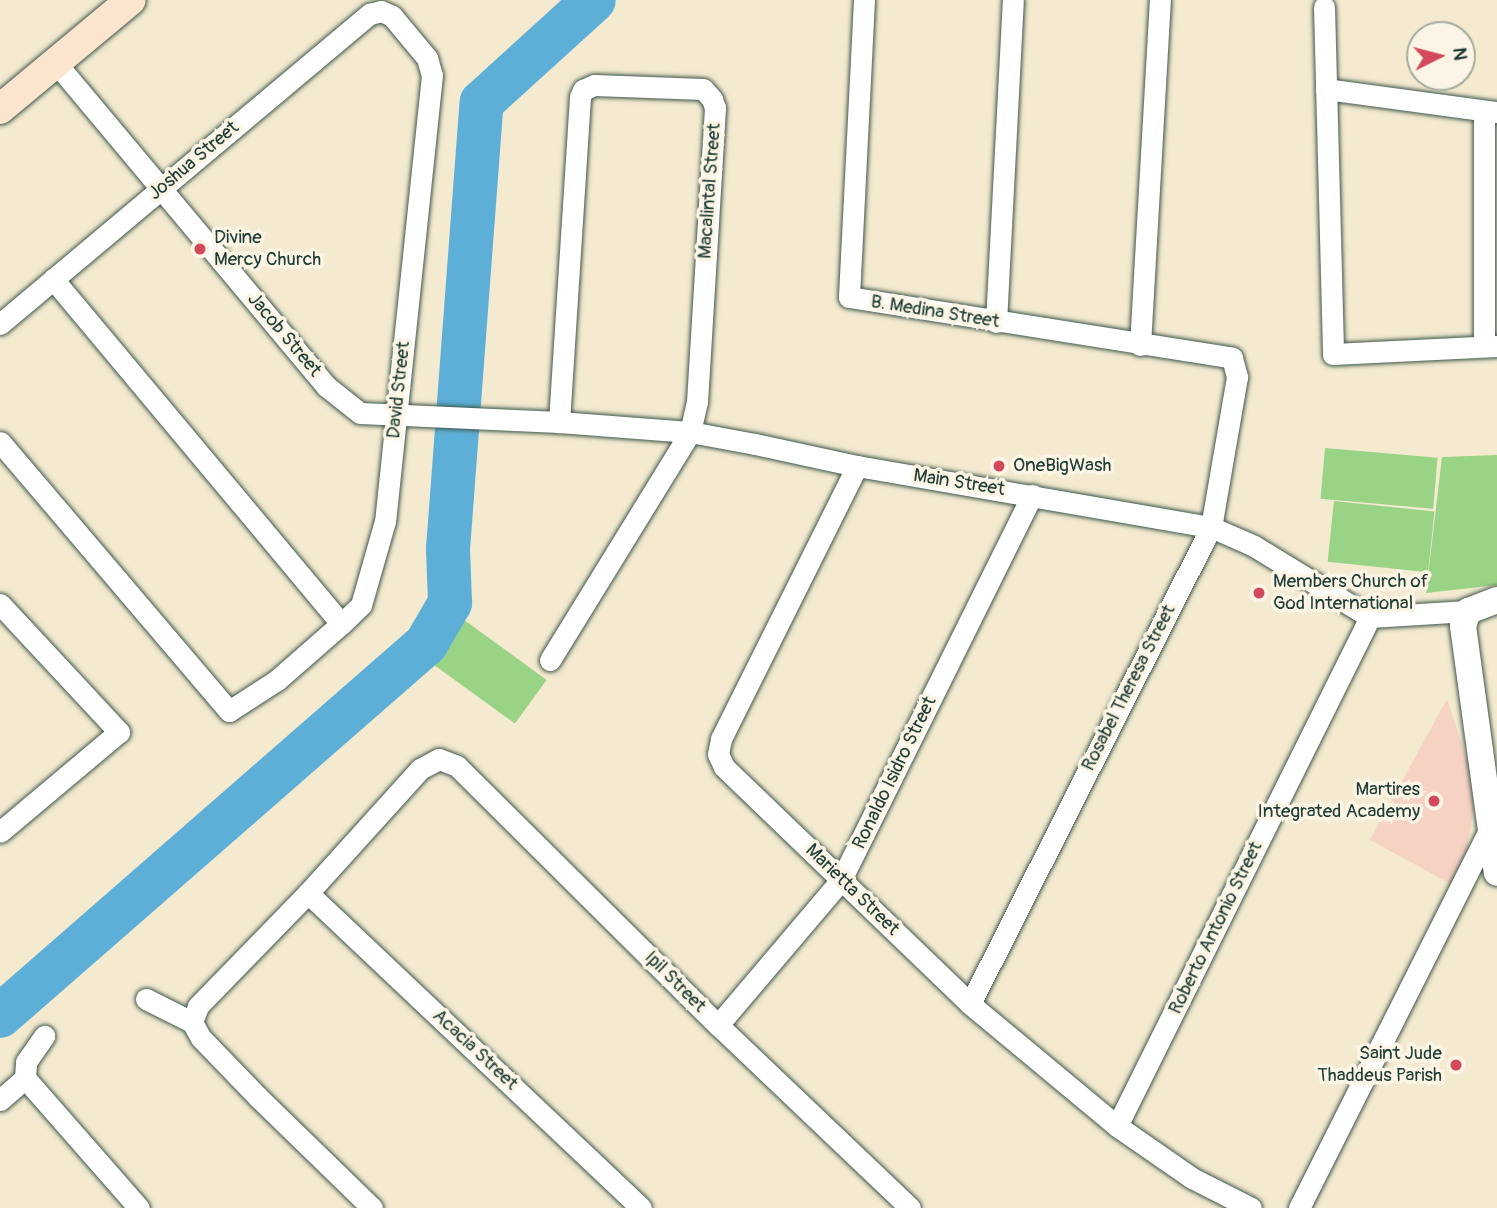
<!DOCTYPE html>
<style>
body{margin:0}
#map{position:relative;width:1497px;height:1208px;overflow:hidden;background:#f3eacf;font-family:Pangolin,sans-serif}
div>[style]{position:absolute}
.built>*{inset:0;background:#f6d2c4}
.green>*{inset:0;background:#99d386;transform-origin:0 0}
.river>*{height:44px;margin:-22px;padding:0 22px;transform-origin:22px;border-radius:22px;background:#5dafd8}
.roads{filter:drop-shadow(0 0 2px #3f574b) drop-shadow(0 0 2px #3f574b)}
.minor>*{height:21px;margin:-10.5px;padding:0 10.5px;transform-origin:10.5px;border-radius:10.5px;background:#fff}
.tertiary>*{height:26px;margin:-13px;padding:0 13px;transform-origin:13px;border-radius:13px;background:#fff}
.secondary>*{height:30px;margin:-15px;padding:0 15px;transform-origin:15px;border-radius:15px;background:#fbe5cf}
.dots>*{width:19px;height:19px;translate:-50% -50%;box-sizing:border-box;border:4px solid #fcf5e5;border-radius:50%}
span{translate:-50% -50%;white-space:nowrap;text-align:center;line-height:1.15;-webkit-text-stroke:7px #fcf5e5;paint-order:stroke}
.street-label{font-size:19px;color:#1f3d34}
.poi-label{font-size:19px;color:#1f3d34}
.left{translate:0 -50%;text-align:left}
.right{translate:-100% -50%;text-align:right}
.north{position:absolute;left:1406px;top:21px;width:70px;height:70px;box-sizing:border-box;background:#fcf5e5;border:2px solid #a4ab9e;border-radius:50%;rotate:84deg;font-size:19px;font-weight:700;line-height:28px;text-align:center;color:#1f3d34}
.north::after{content:'';display:block;margin:auto;width:24px;height:32px;background:#d1495b;clip-path:polygon(50% 0,100% 100%,50% 72%,0 100%)}
</style>
<div id="map">
<div class="built">
<div style="clip-path:polygon(1447px 699px,1477px 791px,1466px 853px,1451px 884px,1370px 840px)"></div>
</div>
<div class="green">
<div style="left:1325px;top:448px;width:113px;height:51px;rotate:5deg"></div>
<div style="clip-path:polygon(1497px 455px,1497px 585px,1426px 593px,1442px 457px)"></div>
<div style="left:1334px;top:501px;width:101px;height:61px;rotate:6deg"></div>
<div style="left:460px;top:617px;width:107px;height:54px;rotate:36deg"></div>
</div>
<div class="river">
<div style="left:0;top:1016px;width:566px;rotate:-41.13deg"></div>
<div style="left:426px;top:644px;width:48px;rotate:-59.7deg"></div>
<div style="left:450px;top:603px;width:54px;rotate:-92.1deg"></div>
<div style="left:448px;top:549px;width:448px;rotate:-85.7deg"></div>
<div style="left:482px;top:102px;width:151px;rotate:-42.3deg"></div>
</div>
<div class="roads">
<div class="minor">
<div style="left:864px;top:0;width:297px;rotate:92.9deg"></div>
<div style="left:849px;top:297px;width:388px;rotate:9deg"></div>
<div style="left:1232px;top:358px;width:20px;rotate:75deg"></div>
<div style="left:1237px;top:377px;width:152px;rotate:99.8deg"></div>
<div style="left:1211px;top:527px;width:534px;rotate:116.8deg"></div>
<div style="left:1324px;top:7px;width:347px;rotate:88.5deg"></div>
<div style="left:1333px;top:354px;width:164px;rotate:-2.8deg"></div>
<div style="left:56px;top:63px;width:421px;rotate:50.1deg"></div>
<div style="left:326px;top:386px;width:43px;rotate:38.5deg"></div>
<div style="left:360px;top:413px;width:199px;rotate:2.6deg"></div>
<div style="left:559px;top:422px;width:131px;rotate:4.4deg"></div>
<div style="left:690px;top:432px;width:66px;rotate:10.5deg"></div>
<div style="left:755px;top:444px;width:104px;rotate:12.2deg"></div>
<div style="left:857px;top:466px;width:359px;rotate:9.8deg"></div>
<div style="left:1211px;top:527px;width:47px;rotate:23.8deg"></div>
<div style="left:1254px;top:546px;width:136px;rotate:31.5deg"></div>
<div style="left:1370px;top:617px;width:98px;rotate:-3.5deg"></div>
<div style="left:1326px;top:89px;width:173px;rotate:7.7deg"></div>
<div style="left:1484px;top:111px;width:235px;rotate:90deg"></div>
<div style="left:53px;top:279px;width:449px;rotate:50.1deg"></div>
<div style="left:996px;top:322px;width:322px;rotate:-87deg"></div>
<div style="left:0;top:324px;width:483px;rotate:-40deg"></div>
<div style="left:370px;top:14px;width:11px;rotate:-15deg"></div>
<div style="left:381px;top:11px;width:12px;rotate:24deg"></div>
<div style="left:392px;top:16px;width:55px;rotate:50.2deg"></div>
<div style="left:427px;top:58px;width:18px;rotate:74deg"></div>
<div style="left:432px;top:75px;width:448px;rotate:96deg"></div>
<div style="left:385px;top:521px;width:87px;rotate:105.9deg"></div>
<div style="left:361px;top:605px;width:28px;rotate:136deg"></div>
<div style="left:341px;top:624px;width:85px;rotate:138.8deg"></div>
<div style="left:277px;top:680px;width:57px;rotate:147.1deg"></div>
<div style="left:229px;top:711px;width:353px;rotate:-130.4deg"></div>
<div style="left:1140px;top:345px;width:346px;rotate:-86.7deg"></div>
<div style="left:857px;top:466px;width:305px;rotate:116.5deg"></div>
<div style="left:721px;top:739px;width:15px;rotate:101deg"></div>
<div style="left:718px;top:754px;width:14px;rotate:65deg"></div>
<div style="left:724px;top:767px;width:342px;rotate:43.9deg"></div>
<div style="left:970px;top:1004px;width:191px;rotate:39.7deg"></div>
<div style="left:1117px;top:1126px;width:91px;rotate:34.7deg"></div>
<div style="left:1192px;top:1178px;width:66px;rotate:27deg"></div>
<div style="left:0;top:604px;width:175px;rotate:47.1deg"></div>
<div style="left:119px;top:732px;width:155px;rotate:140deg"></div>
<div style="left:550px;top:660px;width:268px;rotate:-58.4deg"></div>
<div style="left:690px;top:432px;width:31px;rotate:-77deg"></div>
<div style="left:697px;top:402px;width:295px;rotate:-86.5deg"></div>
<div style="left:715px;top:108px;width:9px;rotate:-108deg"></div>
<div style="left:712px;top:99px;width:13px;rotate:-132deg"></div>
<div style="left:703px;top:89px;width:109px;rotate:-177.9deg"></div>
<div style="left:594px;top:85px;width:12px;rotate:156deg"></div>
<div style="left:583px;top:90px;width:8px;rotate:113deg"></div>
<div style="left:580px;top:97px;width:326px;rotate:93.7deg"></div>
<div style="left:308px;top:893px;width:458px;rotate:43.4deg"></div>
<div style="left:146px;top:999px;width:51px;rotate:26.6deg"></div>
<div style="left:192px;top:1022px;width:18px;rotate:61deg"></div>
<div style="left:201px;top:1038px;width:82px;rotate:46deg"></div>
<div style="left:258px;top:1097px;width:159px;rotate:44.2deg"></div>
<div style="left:192px;top:1022px;width:17px;rotate:-69deg"></div>
<div style="left:198px;top:1006px;width:158px;rotate:-45.8deg"></div>
<div style="left:308px;top:893px;width:167px;rotate:-47.9deg"></div>
<div style="left:420px;top:769px;width:21px;rotate:-28deg"></div>
<div style="left:439px;top:759px;width:19px;rotate:21deg"></div>
<div style="left:457px;top:766px;width:368px;rotate:44.8deg"></div>
<div style="left:718px;top:1025px;width:265px;rotate:43.6deg"></div>
<div style="left:718px;top:1025px;width:190px;rotate:-49.7deg"></div>
<div style="left:841px;top:880px;width:430px;rotate:-63.6deg"></div>
<div style="left:25px;top:1078px;width:173px;rotate:48.8deg"></div>
<div style="left:0;top:1100px;width:33px;rotate:-41deg"></div>
<div style="left:25px;top:1078px;width:16px;rotate:-86deg"></div>
<div style="left:26px;top:1062px;width:32px;rotate:-55deg"></div>
<div style="left:1117px;top:1126px;width:568px;rotate:-63.57deg"></div>
<div style="left:1299px;top:1208px;width:423px;rotate:-63.3deg"></div>
<div style="left:1489px;top:830px;width:8px;rotate:-14deg"></div>
</div>
<div class="tertiary">
<div style="left:1497px;top:600px;width:31px;rotate:159deg"></div>
<div style="left:1468px;top:611px;width:16px;rotate:108deg"></div>
<div style="left:1463px;top:626px;width:249px;rotate:82.2deg"></div>
</div>
<div class="secondary">
<div style="left:0;top:109px;width:170px;rotate:-39.8deg"></div>
</div>
</div>
<div class="dots">
<div style="left:200px;top:249px;background:#d1495b"></div>
<div style="left:999px;top:466px;background:#d1495b"></div>
<div style="left:1259px;top:593px;background:#d1495b"></div>
<div style="left:1434px;top:801px;background:#d1495b"></div>
<div style="left:1456px;top:1065px;background:#d1495b"></div>
</div>
<div class="street-label">
<span style="left:194px;top:161px;rotate:-40deg">Joshua Street</span>
<span style="left:710px;top:191px;rotate:-86deg">Macalintal Street</span>
<span style="left:935px;top:312px;rotate:9deg">B. Medina Street</span>
<span style="left:284px;top:335px;rotate:50deg">Jacob Street</span>
<span style="left:399px;top:390px;rotate:-84deg">David Street</span>
<span style="left:959px;top:483px;rotate:9deg">Main Street</span>
<span style="left:1129px;top:688px;rotate:-63deg">Rosabel Theresa Street</span>
<span style="left:895px;top:773px;rotate:-64deg">Ronaldo Isidro Street</span>
<span style="left:852px;top:890px;rotate:44deg">Marietta Street</span>
<span style="left:1216px;top:928px;rotate:-64deg">Roberto Antonio Street</span>
<span style="left:675px;top:982px;rotate:45deg">Ipil Street</span>
<span style="left:475px;top:1050px;rotate:43deg">Acacia Street</span>
</div>
<div class="poi-label">
<span class="left" style="left:214px;top:249px">Divine<br>Mercy Church</span>
<span class="left" style="left:1013px;top:466px">OneBigWash</span>
<span class="left" style="left:1273px;top:593px">Members Church of<br>God International</span>
<span class="right" style="left:1420px;top:801px">Martires<br>Integrated Academy</span>
<span class="right" style="left:1442px;top:1065px">Saint Jude<br>Thaddeus Parish</span>
</div>
<div class="north">N</div>
</div>
